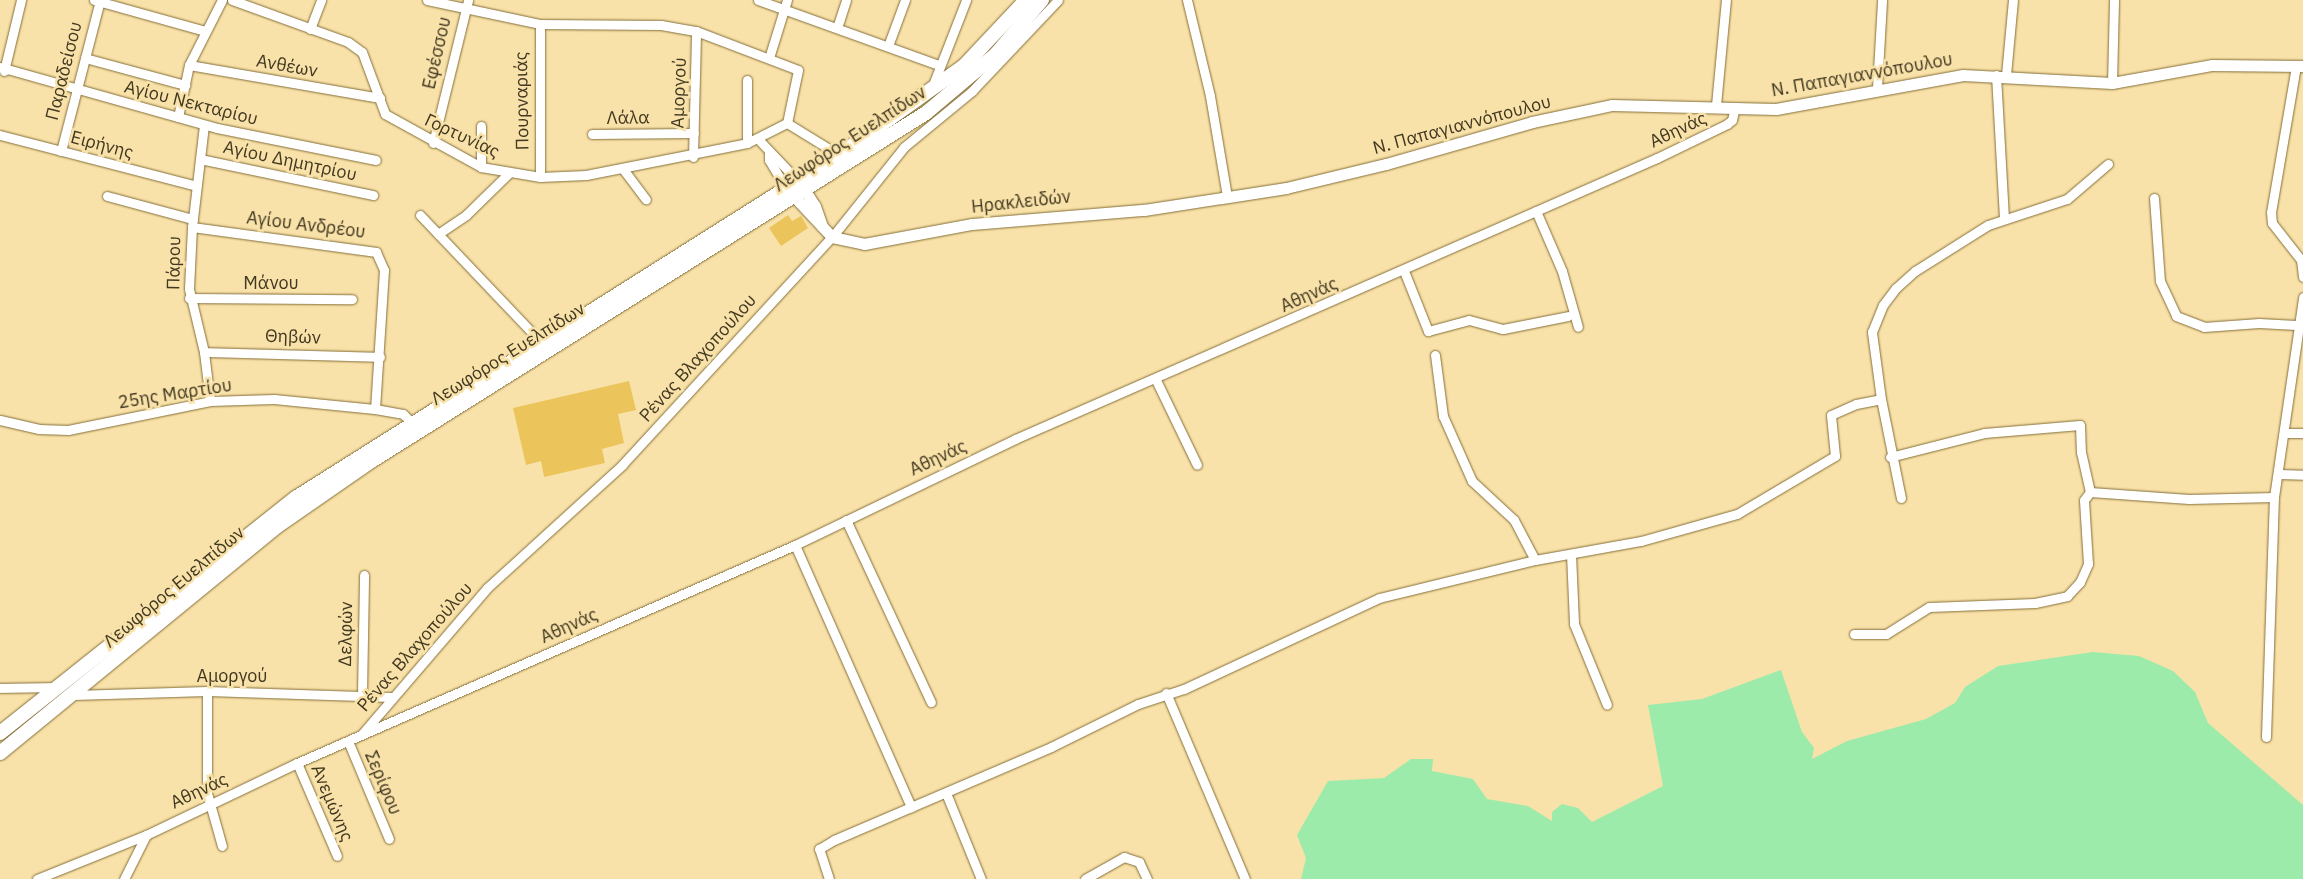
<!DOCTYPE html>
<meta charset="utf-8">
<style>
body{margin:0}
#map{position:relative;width:2303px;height:879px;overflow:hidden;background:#f9e2a9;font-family:"IBM Plex Sans",sans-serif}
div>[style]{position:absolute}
.green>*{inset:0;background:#9cebaa}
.building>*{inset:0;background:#ebc45b}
.roads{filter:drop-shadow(0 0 1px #846f39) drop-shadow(0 0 1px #846f39)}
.minor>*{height:9px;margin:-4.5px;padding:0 4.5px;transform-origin:4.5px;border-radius:4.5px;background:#fff}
.tertiary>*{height:11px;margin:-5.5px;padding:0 5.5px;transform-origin:5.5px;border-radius:5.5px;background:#fff}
.primary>*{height:14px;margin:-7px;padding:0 7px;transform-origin:7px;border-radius:7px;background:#fff}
span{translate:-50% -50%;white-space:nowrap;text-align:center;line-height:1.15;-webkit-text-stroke:5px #f9e2a9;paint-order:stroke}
.street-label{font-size:18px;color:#413821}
</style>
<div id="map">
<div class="green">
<div style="clip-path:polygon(2093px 652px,2139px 656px,2173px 671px,2195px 692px,2208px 723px,2303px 805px,2303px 879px,1301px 879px,1306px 858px,1297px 835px,1328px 781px,1384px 778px,1411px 759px,1433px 759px,1432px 771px,1473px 779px,1487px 799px,1528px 806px,1552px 821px,1552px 812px,1562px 804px,1578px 808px,1592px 822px,1663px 786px,1648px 705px,1702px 699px,1781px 670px,1802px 732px,1814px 748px,1812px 759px,1847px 741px,1926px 719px,1955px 703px,1965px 687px,1998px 666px)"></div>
</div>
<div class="building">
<div style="clip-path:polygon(788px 215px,792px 221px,801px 216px,808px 228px,781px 246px,769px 228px)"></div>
<div style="clip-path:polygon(629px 381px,636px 410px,618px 414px,624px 443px,602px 449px,605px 463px,544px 477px,541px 461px,526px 465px,513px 408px)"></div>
</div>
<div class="roads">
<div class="minor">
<div style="left:94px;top:0;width:115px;rotate:15.6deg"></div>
<div style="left:232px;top:0;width:123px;rotate:19.9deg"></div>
<div style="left:348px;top:42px;width:17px;rotate:36deg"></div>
<div style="left:362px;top:52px;width:66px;rotate:69.6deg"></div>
<div style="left:385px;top:114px;width:110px;rotate:28.9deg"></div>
<div style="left:481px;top:167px;width:60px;rotate:9.6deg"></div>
<div style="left:540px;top:177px;width:46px;rotate:-2.5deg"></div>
<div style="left:586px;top:175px;width:164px;rotate:-11.2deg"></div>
<div style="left:747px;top:143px;width:45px;rotate:-26.6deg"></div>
<div style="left:787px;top:123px;width:61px;rotate:31.6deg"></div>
<div style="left:427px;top:0;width:116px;rotate:12deg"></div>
<div style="left:540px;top:24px;width:121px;rotate:0.5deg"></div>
<div style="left:661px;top:25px;width:36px;rotate:10deg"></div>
<div style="left:696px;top:31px;width:109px;rotate:20.9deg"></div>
<div style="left:798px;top:70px;width:54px;rotate:101.7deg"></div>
<div style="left:758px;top:0;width:192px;rotate:19.8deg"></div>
<div style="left:1187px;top:0;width:99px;rotate:76.5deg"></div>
<div style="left:1210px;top:96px;width:102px;rotate:80.4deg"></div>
<div style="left:540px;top:24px;width:153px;rotate:90deg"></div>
<div style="left:837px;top:28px;width:29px;rotate:-72deg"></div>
<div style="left:310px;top:29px;width:31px;rotate:-69deg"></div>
<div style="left:888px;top:46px;width:49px;rotate:-69.7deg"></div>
<div style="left:85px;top:58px;width:104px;rotate:15.1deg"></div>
<div style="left:769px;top:58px;width:61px;rotate:-72.8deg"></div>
<div style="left:189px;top:65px;width:194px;rotate:9.8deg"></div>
<div style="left:2296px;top:66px;width:148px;rotate:99.7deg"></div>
<div style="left:2271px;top:212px;width:11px;rotate:85deg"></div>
<div style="left:2272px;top:223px;width:47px;rotate:51.9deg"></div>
<div style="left:2301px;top:260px;width:17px;rotate:83deg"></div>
<div style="left:0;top:67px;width:225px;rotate:15.7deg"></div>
<div style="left:217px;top:128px;width:162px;rotate:11.4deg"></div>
<div style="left:4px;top:71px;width:73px;rotate:-76.5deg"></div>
<div style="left:1996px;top:75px;width:142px;rotate:86.8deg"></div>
<div style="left:2006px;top:75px;width:75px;rotate:-84.7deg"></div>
<div style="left:747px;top:80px;width:63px;rotate:90deg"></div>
<div style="left:2112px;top:83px;width:83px;rotate:-88.6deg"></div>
<div style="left:1877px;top:88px;width:88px;rotate:-86.7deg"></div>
<div style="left:931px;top:90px;width:97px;rotate:-68.7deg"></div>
<div style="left:1716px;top:105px;width:105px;rotate:-84.6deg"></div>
<div style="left:178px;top:117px;width:53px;rotate:-78.1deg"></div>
<div style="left:189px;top:65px;width:73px;rotate:-63.1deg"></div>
<div style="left:204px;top:125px;width:103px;rotate:96.7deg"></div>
<div style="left:192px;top:227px;width:62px;rotate:92.8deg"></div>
<div style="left:189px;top:289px;width:65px;rotate:76.6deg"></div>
<div style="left:204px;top:352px;width:49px;rotate:83deg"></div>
<div style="left:481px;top:126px;width:41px;rotate:90deg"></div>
<div style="left:592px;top:134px;width:102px;rotate:-0.6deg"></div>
<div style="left:0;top:135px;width:203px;rotate:14.5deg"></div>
<div style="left:758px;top:139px;width:57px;rotate:46.4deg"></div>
<div style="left:433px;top:143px;width:147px;rotate:-76.2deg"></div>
<div style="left:61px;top:151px;width:156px;rotate:-75.5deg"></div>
<div style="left:769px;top:152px;width:8px;rotate:90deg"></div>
<div style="left:769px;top:160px;width:33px;rotate:59deg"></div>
<div style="left:693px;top:157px;width:126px;rotate:-88.6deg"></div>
<div style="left:200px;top:159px;width:177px;rotate:11.8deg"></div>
<div style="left:623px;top:169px;width:38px;rotate:53deg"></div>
<div style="left:107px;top:196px;width:89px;rotate:15deg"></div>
<div style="left:2154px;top:198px;width:83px;rotate:85.9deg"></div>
<div style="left:2160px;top:281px;width:38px;rotate:65deg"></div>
<div style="left:2176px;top:316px;width:30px;rotate:21deg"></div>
<div style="left:2204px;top:327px;width:55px;rotate:-4.2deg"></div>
<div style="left:2259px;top:323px;width:37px;rotate:3deg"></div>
<div style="left:1536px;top:211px;width:65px;rotate:66.6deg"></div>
<div style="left:1562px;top:271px;width:58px;rotate:74.1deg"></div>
<div style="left:420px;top:215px;width:174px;rotate:46.4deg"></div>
<div style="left:192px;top:227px;width:186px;rotate:7.7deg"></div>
<div style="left:376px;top:252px;width:20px;rotate:66deg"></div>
<div style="left:384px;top:270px;width:139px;rotate:93.7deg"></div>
<div style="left:438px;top:234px;width:34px;rotate:-34deg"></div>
<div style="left:466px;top:215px;width:60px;rotate:-44.3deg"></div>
<div style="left:1404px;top:271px;width:65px;rotate:68.2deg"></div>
<div style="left:1428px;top:331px;width:42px;rotate:-15deg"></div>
<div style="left:1469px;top:320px;width:35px;rotate:15deg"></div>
<div style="left:1503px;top:329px;width:66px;rotate:-11.3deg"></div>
<div style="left:189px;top:298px;width:163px;rotate:0.4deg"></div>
<div style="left:204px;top:352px;width:176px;rotate:1.6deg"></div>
<div style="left:1435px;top:355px;width:62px;rotate:82.5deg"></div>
<div style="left:1443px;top:416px;width:71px;rotate:66deg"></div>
<div style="left:1472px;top:481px;width:57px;rotate:42.9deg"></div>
<div style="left:1514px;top:520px;width:45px;rotate:62.3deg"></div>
<div style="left:1156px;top:380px;width:94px;rotate:64.2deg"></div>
<div style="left:1881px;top:399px;width:68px;rotate:-97.7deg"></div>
<div style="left:1872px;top:332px;width:29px;rotate:-68deg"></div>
<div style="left:1883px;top:305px;width:21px;rotate:-53deg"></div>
<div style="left:1896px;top:288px;width:25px;rotate:-42deg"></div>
<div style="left:1915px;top:271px;width:86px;rotate:-32.2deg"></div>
<div style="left:1988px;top:225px;width:83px;rotate:-18.2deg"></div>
<div style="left:2067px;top:199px;width:54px;rotate:-40.5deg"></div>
<div style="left:0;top:420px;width:40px;rotate:13deg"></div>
<div style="left:39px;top:429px;width:29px;rotate:2deg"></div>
<div style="left:68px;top:430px;width:145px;rotate:-11.5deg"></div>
<div style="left:210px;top:401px;width:64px;rotate:-1.8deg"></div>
<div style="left:274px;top:399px;width:101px;rotate:5.7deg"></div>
<div style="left:375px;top:409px;width:28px;rotate:10deg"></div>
<div style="left:403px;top:414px;width:13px;rotate:45deg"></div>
<div style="left:2284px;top:433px;width:19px"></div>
<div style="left:1890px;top:457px;width:97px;rotate:-14.3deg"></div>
<div style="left:1984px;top:433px;width:96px;rotate:-4.8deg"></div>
<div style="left:2080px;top:425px;width:27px;rotate:88deg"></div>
<div style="left:2081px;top:452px;width:41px;rotate:77.3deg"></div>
<div style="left:2279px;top:474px;width:24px;rotate:2deg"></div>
<div style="left:846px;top:520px;width:201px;rotate:65deg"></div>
<div style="left:795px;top:545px;width:287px;rotate:66.1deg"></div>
<div style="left:1571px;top:554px;width:70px;rotate:87.5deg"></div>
<div style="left:1574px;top:624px;width:87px;rotate:67.8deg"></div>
<div style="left:1854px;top:634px;width:32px"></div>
<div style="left:1886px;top:634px;width:51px;rotate:-32.1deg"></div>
<div style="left:1929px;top:607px;width:106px;rotate:-2.2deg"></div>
<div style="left:2035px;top:603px;width:33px;rotate:-12deg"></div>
<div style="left:2067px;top:596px;width:19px;rotate:-47deg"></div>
<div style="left:2080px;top:582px;width:20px;rotate:-66deg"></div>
<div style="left:2088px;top:564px;width:64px;rotate:-93.6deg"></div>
<div style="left:2084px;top:500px;width:10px;rotate:-53deg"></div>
<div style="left:2090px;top:492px;width:99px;rotate:4deg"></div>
<div style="left:2189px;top:499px;width:85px;rotate:-1.3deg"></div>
<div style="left:0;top:688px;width:55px;rotate:-1deg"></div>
<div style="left:207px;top:691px;width:102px;rotate:90deg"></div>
<div style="left:207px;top:793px;width:55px;rotate:74.2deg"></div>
<div style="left:1166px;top:693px;width:202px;rotate:67deg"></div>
<div style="left:362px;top:694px;width:119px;rotate:-89deg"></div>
<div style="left:73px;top:695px;width:134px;rotate:-1.7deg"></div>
<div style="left:207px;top:691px;width:184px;rotate:1.9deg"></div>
<div style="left:362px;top:734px;width:192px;rotate:-49.4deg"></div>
<div style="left:487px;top:588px;width:183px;rotate:-42.3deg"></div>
<div style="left:622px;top:465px;width:310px;rotate:-47.4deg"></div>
<div style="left:832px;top:237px;width:115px;rotate:-51.3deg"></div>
<div style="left:904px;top:147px;width:88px;rotate:-39.5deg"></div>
<div style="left:972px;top:91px;width:125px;rotate:-46.6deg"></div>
<div style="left:2266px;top:737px;width:240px;rotate:-88.1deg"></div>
<div style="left:2274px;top:497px;width:202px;rotate:-81.7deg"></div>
<div style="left:348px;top:741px;width:106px;rotate:67.3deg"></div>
<div style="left:297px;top:763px;width:101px;rotate:66.7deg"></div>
<div style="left:946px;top:793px;width:93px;rotate:67.9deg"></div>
<div style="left:37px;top:879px;width:118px;rotate:-22deg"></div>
<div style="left:146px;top:835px;width:167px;rotate:-25.5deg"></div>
<div style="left:297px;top:763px;width:544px;rotate:-23.64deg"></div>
<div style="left:795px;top:545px;width:244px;rotate:-25.7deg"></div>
<div style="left:1015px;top:439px;width:701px;rotate:-23.64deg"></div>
<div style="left:1657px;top:158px;width:78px;rotate:-25.9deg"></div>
<div style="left:1727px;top:124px;width:6px;rotate:-39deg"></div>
<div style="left:1732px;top:120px;width:13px;rotate:-77deg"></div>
<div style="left:124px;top:879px;width:49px;rotate:-63.4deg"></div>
<div style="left:829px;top:879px;width:32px;rotate:-108deg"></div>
<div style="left:819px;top:849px;width:17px;rotate:-31deg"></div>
<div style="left:834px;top:840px;width:236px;rotate:-23.2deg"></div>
<div style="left:1051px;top:747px;width:97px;rotate:-26.3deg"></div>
<div style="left:1138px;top:704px;width:48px;rotate:-18.1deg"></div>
<div style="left:1184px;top:689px;width:215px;rotate:-25deg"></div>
<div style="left:1379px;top:598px;width:161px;rotate:-13.7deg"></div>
<div style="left:1535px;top:560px;width:108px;rotate:-10.2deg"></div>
<div style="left:1641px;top:541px;width:100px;rotate:-15.7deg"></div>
<div style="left:1737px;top:514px;width:114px;rotate:-30.6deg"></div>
<div style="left:1835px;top:456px;width:41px;rotate:-95.6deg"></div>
<div style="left:1831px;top:415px;width:27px;rotate:-24deg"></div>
<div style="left:1856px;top:404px;width:25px;rotate:-11deg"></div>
<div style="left:1881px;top:399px;width:101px;rotate:78.6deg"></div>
<div style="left:1085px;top:879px;width:45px;rotate:-29.4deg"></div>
<div style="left:1124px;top:857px;width:16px;rotate:18deg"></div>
<div style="left:1139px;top:862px;width:19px;rotate:65deg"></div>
</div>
<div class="tertiary">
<div style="left:800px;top:183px;width:27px;rotate:57deg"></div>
<div style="left:815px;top:206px;width:21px;rotate:71deg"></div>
<div style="left:789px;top:191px;width:63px;rotate:46.9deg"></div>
<div style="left:832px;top:237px;width:33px;rotate:12deg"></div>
<div style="left:864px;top:244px;width:110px;rotate:-10.5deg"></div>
<div style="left:972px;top:224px;width:173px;rotate:-4.7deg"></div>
<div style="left:1144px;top:210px;width:144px;rotate:-8.8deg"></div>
<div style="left:1286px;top:188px;width:103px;rotate:-13.5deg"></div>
<div style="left:1386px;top:164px;width:152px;rotate:-16deg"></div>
<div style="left:1532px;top:122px;width:82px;rotate:-12deg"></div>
<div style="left:1612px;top:105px;width:164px;rotate:1.4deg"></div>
<div style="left:1776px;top:109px;width:190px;rotate:-10.3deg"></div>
<div style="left:1963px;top:75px;width:149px;rotate:3.1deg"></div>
<div style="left:2112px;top:83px;width:102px;rotate:-10.2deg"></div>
<div style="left:2212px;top:65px;width:91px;rotate:0.6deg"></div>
</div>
<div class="primary">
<div style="left:0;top:733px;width:379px;rotate:-38.5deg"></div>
<div style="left:297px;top:497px;width:641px;rotate:-32.25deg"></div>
<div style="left:839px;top:155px;width:153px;rotate:-35.5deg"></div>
<div style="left:964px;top:66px;width:91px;rotate:-46.8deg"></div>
<div style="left:0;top:753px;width:360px;rotate:-39.3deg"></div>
<div style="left:279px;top:525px;width:114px;rotate:-34.7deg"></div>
<div style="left:373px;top:460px;width:653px;rotate:-32.11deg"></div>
<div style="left:926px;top:113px;width:92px;rotate:-40.1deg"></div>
<div style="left:996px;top:54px;width:71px;rotate:-49.6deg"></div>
</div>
</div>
<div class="street-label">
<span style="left:437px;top:53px;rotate:-77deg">Εφέσσου</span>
<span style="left:287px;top:66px;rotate:10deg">Ανθέων</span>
<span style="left:64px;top:71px;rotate:-76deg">Παραδείσου</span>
<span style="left:1862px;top:75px;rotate:-10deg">Ν. Παπαγιαννόπουλου</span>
<span style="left:679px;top:93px;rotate:-88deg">Αμοργού</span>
<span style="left:522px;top:101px;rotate:-91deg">Πουρναριάς</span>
<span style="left:191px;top:103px;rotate:14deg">Αγίου Νεκταρίου</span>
<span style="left:628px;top:118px;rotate:-1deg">Λάλα</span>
<span style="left:1462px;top:125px;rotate:-15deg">Ν. Παπαγιαννόπουλου</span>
<span style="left:1678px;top:130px;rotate:-25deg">Αθηνάς</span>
<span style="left:462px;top:136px;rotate:25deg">Γορτυνίας</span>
<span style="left:850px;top:139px;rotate:-33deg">Λεωφόρος Ευελπίδων</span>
<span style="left:102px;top:145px;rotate:15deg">Ειρήνης</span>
<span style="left:290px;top:161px;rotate:12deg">Αγίου Δημητρίου</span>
<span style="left:1021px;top:202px;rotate:-6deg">Ηρακλειδών</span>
<span style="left:306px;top:225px;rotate:7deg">Αγίου Ανδρέου</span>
<span style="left:174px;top:263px;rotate:-89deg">Πάρου</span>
<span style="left:271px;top:283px">Μάνου</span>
<span style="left:1309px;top:295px;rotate:-24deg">Αθηνάς</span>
<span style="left:293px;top:337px;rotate:2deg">Θηβών</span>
<span style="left:508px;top:354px;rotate:-32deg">Λεωφόρος Ευελπίδων</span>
<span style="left:698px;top:358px;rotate:-48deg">Ρένας Βλαχοπούλου</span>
<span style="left:175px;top:394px;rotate:-9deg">25ης Μαρτίου</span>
<span style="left:938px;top:458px;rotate:-25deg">Αθηνάς</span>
<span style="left:174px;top:587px;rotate:-40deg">Λεωφόρος Ευελπίδων</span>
<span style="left:569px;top:626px;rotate:-24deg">Αθηνάς</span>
<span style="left:346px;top:634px;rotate:-89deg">Δελφών</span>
<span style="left:415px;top:647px;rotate:-49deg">Ρένας Βλαχοπούλου</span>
<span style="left:232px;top:676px">Αμοργού</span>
<span style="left:383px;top:783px;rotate:67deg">Σερίφου</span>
<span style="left:199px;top:791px;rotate:-25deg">Αθηνάς</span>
<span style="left:332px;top:803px;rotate:67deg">Ανεμώνης</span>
</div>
</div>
